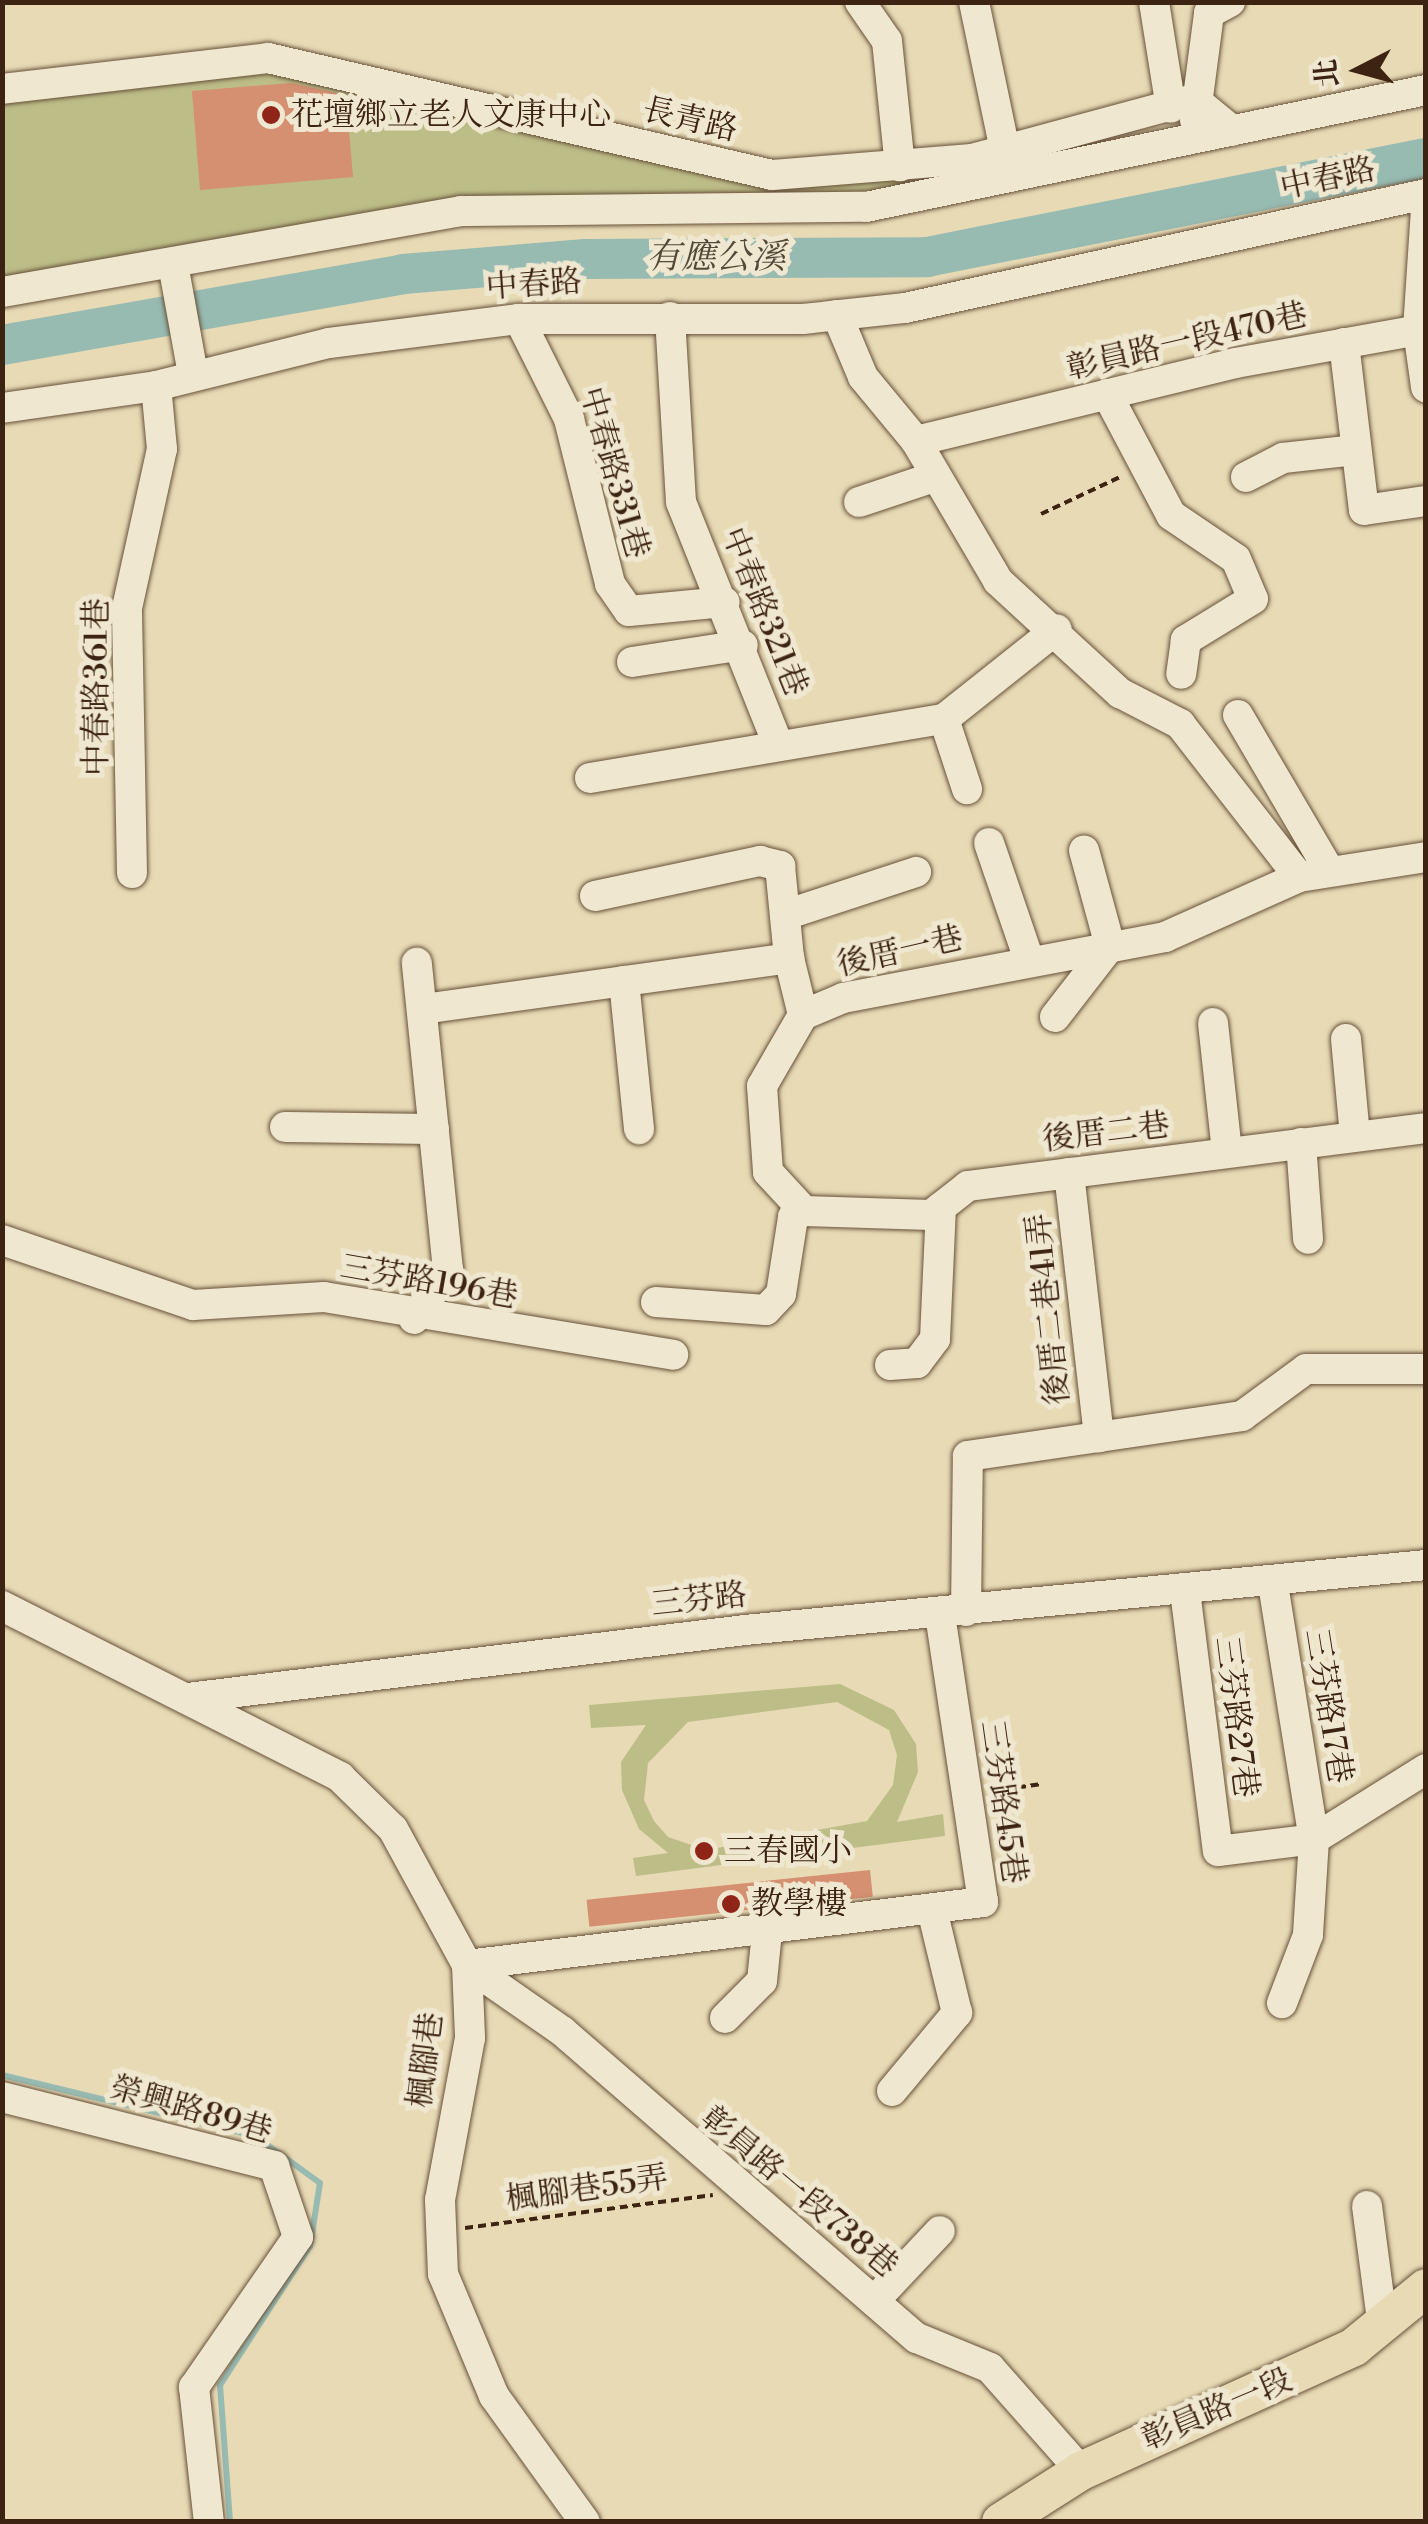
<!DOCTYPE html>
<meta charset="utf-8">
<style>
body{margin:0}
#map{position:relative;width:1428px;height:2524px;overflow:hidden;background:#e7dab5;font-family:"Libre Bodoni","Noto Serif TC",serif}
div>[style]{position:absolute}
.green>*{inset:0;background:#bdbd88}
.stream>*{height:6px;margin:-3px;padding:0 3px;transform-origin:3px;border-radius:3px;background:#97bab1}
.river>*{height:40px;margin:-20px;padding:0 20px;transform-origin:20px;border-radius:20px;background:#97bab1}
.building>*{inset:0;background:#d58f71;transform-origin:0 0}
.path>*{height:4px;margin-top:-2px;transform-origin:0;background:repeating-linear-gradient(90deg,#3d2311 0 8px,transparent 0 13px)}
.roads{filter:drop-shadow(0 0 2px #68513a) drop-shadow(0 0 2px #68513a)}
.minor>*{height:30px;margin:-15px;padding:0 15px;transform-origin:15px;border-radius:15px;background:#efe7cf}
.major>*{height:38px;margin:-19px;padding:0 19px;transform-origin:19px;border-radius:19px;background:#e7dab5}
.dots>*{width:28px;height:28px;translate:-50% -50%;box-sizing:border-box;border:5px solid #efe7cf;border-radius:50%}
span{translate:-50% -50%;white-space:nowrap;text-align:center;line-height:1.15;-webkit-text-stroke:10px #efe7cf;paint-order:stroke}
.poi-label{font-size:32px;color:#3d2311}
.left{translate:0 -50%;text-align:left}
.street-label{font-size:32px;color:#3d2311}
.water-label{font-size:35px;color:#544939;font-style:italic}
.frame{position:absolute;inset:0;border:5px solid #3d2311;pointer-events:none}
.north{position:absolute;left:1308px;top:20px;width:100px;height:100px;-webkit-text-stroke:8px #efe7cf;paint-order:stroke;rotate:264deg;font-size:28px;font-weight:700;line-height:40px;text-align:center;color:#3d2311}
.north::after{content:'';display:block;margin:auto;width:35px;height:45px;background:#3d2311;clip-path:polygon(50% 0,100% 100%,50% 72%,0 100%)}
</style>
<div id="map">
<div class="green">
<div style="clip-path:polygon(270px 62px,770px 174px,906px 165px,912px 189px,866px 197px,596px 195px,3px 283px,3px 93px)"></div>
<div style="clip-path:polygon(evenodd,840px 1684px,894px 1710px,916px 1744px,918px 1772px,897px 1822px,943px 1814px,945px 1836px,636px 1876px,633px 1858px,668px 1853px,639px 1829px,622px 1790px,621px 1762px,646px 1725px,591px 1728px,589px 1705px,840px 1684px,837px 1702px,889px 1730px,897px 1755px,893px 1785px,867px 1821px,706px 1850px,668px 1837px,654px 1821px,644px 1800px,648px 1763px,688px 1722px,837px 1702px)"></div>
</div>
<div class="stream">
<div style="left:2px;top:2075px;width:260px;rotate:13.6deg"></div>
<div style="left:255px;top:2136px;width:80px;rotate:35.9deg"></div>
<div style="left:320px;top:2183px;width:64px;rotate:99deg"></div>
<div style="left:310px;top:2246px;width:166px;rotate:122.9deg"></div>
<div style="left:220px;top:2385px;width:137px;rotate:85.8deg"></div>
</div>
<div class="river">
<div style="left:2px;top:345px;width:407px;rotate:-10deg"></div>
<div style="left:403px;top:274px;width:183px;rotate:-4.7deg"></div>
<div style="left:585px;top:259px;width:342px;rotate:-0.3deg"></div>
<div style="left:927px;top:257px;width:509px;rotate:-11.22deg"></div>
</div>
<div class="building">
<div style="clip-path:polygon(291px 83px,346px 95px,353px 177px,200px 190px,192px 91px)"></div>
<div style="left:870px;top:1870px;width:27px;height:285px;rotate:84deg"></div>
</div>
<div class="path">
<div style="left:1041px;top:514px;width:87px;rotate:-25.1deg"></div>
<div style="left:992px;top:1791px;width:50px;rotate:-8deg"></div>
<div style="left:465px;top:2228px;width:250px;rotate:-7.6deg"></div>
</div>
<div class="roads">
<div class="minor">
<div style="left:860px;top:2px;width:47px;rotate:55.3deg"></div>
<div style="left:887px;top:41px;width:126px;rotate:84.1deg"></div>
<div style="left:974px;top:2px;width:152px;rotate:78.2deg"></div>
<div style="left:1154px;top:2px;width:107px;rotate:80.9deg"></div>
<div style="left:2px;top:89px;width:268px;rotate:-6.6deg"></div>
<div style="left:268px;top:58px;width:517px;rotate:13.07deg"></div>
<div style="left:772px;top:175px;width:201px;rotate:-4.6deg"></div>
<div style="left:972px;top:159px;width:230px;rotate:-15.1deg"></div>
<div style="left:1194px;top:99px;width:50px;rotate:39.4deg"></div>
<div style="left:1195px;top:120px;width:108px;rotate:-82.5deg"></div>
<div style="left:1209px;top:13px;width:24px;rotate:-28deg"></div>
<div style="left:1426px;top:209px;width:121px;rotate:93.8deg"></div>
<div style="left:1418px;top:330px;width:58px;rotate:82deg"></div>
<div style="left:173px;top:264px;width:112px;rotate:79.7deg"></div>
<div style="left:2px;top:292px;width:466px;rotate:-10deg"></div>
<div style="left:461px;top:211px;width:405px;rotate:-0.6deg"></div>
<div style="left:866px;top:207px;width:572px;rotate:-11.8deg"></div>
<div style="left:837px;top:315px;width:67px;rotate:67.2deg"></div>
<div style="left:863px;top:377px;width:83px;rotate:50.4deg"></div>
<div style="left:916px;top:441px;width:162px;rotate:59.6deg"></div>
<div style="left:998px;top:581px;width:166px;rotate:42.6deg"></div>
<div style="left:1120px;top:693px;width:68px;rotate:27.3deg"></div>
<div style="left:1180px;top:724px;width:194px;rotate:52.1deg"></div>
<div style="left:670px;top:317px;width:185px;rotate:86.6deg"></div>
<div style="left:681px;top:502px;width:262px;rotate:68.2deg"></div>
<div style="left:519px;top:319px;width:112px;rotate:63.4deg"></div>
<div style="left:569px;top:419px;width:170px;rotate:76deg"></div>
<div style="left:610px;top:584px;width:33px;rotate:55deg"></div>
<div style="left:629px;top:611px;width:96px;rotate:-5.4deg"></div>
<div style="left:1344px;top:343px;width:168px;rotate:83.2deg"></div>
<div style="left:1364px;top:510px;width:63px;rotate:-8.3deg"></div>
<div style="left:1107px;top:394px;width:137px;rotate:62.1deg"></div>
<div style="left:1171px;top:515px;width:78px;rotate:34.1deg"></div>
<div style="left:1236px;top:559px;width:43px;rotate:67deg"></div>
<div style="left:1253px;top:599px;width:79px;rotate:148.5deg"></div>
<div style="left:1186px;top:640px;width:34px;rotate:98deg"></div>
<div style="left:2px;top:408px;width:156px;rotate:-8.1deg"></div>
<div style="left:156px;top:386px;width:178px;rotate:-14deg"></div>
<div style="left:329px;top:343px;width:192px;rotate:-7.2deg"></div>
<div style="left:519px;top:319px;width:284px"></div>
<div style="left:803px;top:319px;width:103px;rotate:-6.2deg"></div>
<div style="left:905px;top:308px;width:533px;rotate:-12.34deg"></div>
<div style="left:916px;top:441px;width:328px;rotate:-13.7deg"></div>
<div style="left:1235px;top:363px;width:186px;rotate:-10.2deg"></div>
<div style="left:1246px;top:477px;width:42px;rotate:-27.2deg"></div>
<div style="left:1283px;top:458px;width:73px;rotate:-6.3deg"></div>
<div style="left:859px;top:502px;width:79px;rotate:-18.4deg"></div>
<div style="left:632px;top:662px;width:112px;rotate:-8.7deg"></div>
<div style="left:1238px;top:715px;width:180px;rotate:59.6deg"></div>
<div style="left:944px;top:719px;width:74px;rotate:71.8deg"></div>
<div style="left:590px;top:778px;width:359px;rotate:-9.5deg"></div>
<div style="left:944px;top:719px;width:144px;rotate:-38.5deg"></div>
<div style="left:989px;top:843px;width:124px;rotate:71.1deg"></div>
<div style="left:132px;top:873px;width:265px;rotate:-91.1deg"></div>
<div style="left:127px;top:608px;width:163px;rotate:-77.6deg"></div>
<div style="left:162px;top:449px;width:63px;rotate:-95.4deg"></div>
<div style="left:595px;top:896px;width:169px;rotate:-12deg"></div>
<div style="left:760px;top:861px;width:21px;rotate:14deg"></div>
<div style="left:780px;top:866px;width:92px;rotate:84.4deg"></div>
<div style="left:785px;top:915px;width:138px;rotate:-18.2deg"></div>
<div style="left:624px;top:981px;width:149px;rotate:84.2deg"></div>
<div style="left:423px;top:1009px;width:370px;rotate:-7.9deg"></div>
<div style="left:789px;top:958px;width:59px;rotate:76.2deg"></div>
<div style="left:803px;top:1015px;width:43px;rotate:-23deg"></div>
<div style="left:843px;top:998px;width:328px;rotate:-10.7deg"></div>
<div style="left:1165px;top:937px;width:147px;rotate:-24.1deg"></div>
<div style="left:1299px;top:877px;width:129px;rotate:-8.9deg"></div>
<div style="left:803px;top:1015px;width:82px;rotate:120deg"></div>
<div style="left:762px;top:1086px;width:86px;rotate:86deg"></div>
<div style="left:768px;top:1172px;width:53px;rotate:47.3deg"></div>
<div style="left:1055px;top:1017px;width:90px;rotate:-52.2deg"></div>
<div style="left:1110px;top:946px;width:99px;rotate:-105.2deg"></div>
<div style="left:1213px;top:1023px;width:130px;rotate:83.8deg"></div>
<div style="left:1346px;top:1039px;width:97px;rotate:84.7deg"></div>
<div style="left:285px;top:1127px;width:149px;rotate:0.8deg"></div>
<div style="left:1301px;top:1143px;width:96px;rotate:85.8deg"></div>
<div style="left:1069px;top:1173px;width:266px;rotate:83.5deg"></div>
<div style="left:2px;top:1240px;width:202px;rotate:18.8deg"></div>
<div style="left:193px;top:1305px;width:131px;rotate:-3.5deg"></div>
<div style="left:324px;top:1297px;width:354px;rotate:9.4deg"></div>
<div style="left:656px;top:1302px;width:110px;rotate:4.2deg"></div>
<div style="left:766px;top:1310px;width:22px;rotate:-47deg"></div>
<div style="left:781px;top:1294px;width:78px;rotate:-81.1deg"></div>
<div style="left:793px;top:1217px;width:13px;rotate:-29deg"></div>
<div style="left:804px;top:1211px;width:127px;rotate:1.8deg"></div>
<div style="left:931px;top:1215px;width:47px;rotate:-38.1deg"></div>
<div style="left:968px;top:1186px;width:462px;rotate:-7.2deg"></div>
<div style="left:414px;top:1319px;width:60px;rotate:-55.2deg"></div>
<div style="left:448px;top:1270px;width:309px;rotate:-95.8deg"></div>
<div style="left:890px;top:1365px;width:27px;rotate:-4deg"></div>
<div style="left:917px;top:1363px;width:30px;rotate:-53deg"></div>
<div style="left:935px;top:1339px;width:132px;rotate:-87.4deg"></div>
<div style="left:1273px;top:1584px;width:258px;rotate:80.9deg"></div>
<div style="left:1314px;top:1839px;width:96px;rotate:93.6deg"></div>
<div style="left:1308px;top:1935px;width:73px;rotate:110.9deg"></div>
<div style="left:1185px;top:1591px;width:262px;rotate:82.8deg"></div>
<div style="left:1218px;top:1851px;width:97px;rotate:-7.1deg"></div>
<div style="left:1314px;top:1839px;width:132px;rotate:-32deg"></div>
<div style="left:2px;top:1606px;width:379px;rotate:26.8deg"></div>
<div style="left:340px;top:1777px;width:74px;rotate:44.5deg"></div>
<div style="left:393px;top:1829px;width:155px;rotate:61.4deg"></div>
<div style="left:467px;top:1965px;width:73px;rotate:87.6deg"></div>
<div style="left:470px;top:2038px;width:165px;rotate:100.5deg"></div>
<div style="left:440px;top:2200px;width:74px;rotate:87.7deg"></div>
<div style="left:443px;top:2274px;width:132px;rotate:67.3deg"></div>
<div style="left:494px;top:2396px;width:155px;rotate:54.2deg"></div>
<div style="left:966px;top:1611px;width:155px;rotate:-89.3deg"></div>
<div style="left:968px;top:1456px;width:277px;rotate:-8.3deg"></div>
<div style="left:1242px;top:1416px;width:79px;rotate:-36.3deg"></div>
<div style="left:1306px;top:1369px;width:120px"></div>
<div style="left:188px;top:1698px;width:561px;rotate:-6.96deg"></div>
<div style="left:745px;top:1630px;width:684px;rotate:-5.45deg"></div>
<div style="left:467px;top:1965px;width:520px;rotate:-6.96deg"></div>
<div style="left:983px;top:1902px;width:292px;rotate:-98.5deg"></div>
<div style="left:467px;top:1965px;width:116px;rotate:34.8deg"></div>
<div style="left:562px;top:2031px;width:469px;rotate:40.9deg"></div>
<div style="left:917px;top:2338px;width:79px;rotate:22.3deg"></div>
<div style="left:990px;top:2368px;width:137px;rotate:48.5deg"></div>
<div style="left:725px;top:2018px;width:52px;rotate:-45deg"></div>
<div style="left:762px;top:1981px;width:49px;rotate:-84.2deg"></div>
<div style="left:892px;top:2091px;width:102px;rotate:-50.2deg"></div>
<div style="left:957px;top:2013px;width:102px;rotate:-103.6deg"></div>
<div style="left:2px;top:2097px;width:281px;rotate:14.2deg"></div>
<div style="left:274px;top:2166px;width:75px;rotate:71.3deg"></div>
<div style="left:298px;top:2237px;width:183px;rotate:124.7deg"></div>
<div style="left:194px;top:2387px;width:136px;rotate:83.7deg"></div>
<div style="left:1367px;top:2206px;width:122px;rotate:82.5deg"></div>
<div style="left:874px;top:2301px;width:96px;rotate:-46.7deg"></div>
</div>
<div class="major">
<div style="left:1001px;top:2522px;width:95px;rotate:-32.5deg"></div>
<div style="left:1081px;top:2471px;width:300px;rotate:-24.4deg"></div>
<div style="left:1354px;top:2347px;width:93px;rotate:-39.3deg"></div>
</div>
</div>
<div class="dots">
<div style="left:271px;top:115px;background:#8f2418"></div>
<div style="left:704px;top:1851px;background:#8f2418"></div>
<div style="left:731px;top:1904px;background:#8f2418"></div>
</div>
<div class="poi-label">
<span class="left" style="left:291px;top:115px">花壇鄉立老人文康中心</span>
<span class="left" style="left:724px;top:1851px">三春國小</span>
<span class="left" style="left:751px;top:1904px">教學樓</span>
</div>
<div class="street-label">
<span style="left:690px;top:120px;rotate:13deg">長青路</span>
<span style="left:1328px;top:179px;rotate:-12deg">中春路</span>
<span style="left:534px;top:285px;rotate:-4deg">中春路</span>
<span style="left:1187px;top:342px;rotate:-13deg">彰員路一段470巷</span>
<span style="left:614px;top:473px;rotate:74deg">中春路331巷</span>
<span style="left:764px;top:612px;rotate:68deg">中春路321巷</span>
<span style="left:97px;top:687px;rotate:-90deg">中春路361巷</span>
<span style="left:900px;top:952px;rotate:-13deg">後厝一巷</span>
<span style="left:1106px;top:1133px;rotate:-7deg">後厝二巷</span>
<span style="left:429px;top:1282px;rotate:10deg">三芬路196巷</span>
<span style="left:1049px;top:1309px;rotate:-96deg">後厝二巷41弄</span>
<span style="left:699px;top:1600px;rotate:-6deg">三芬路</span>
<span style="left:1328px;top:1706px;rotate:81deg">三芬路17巷</span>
<span style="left:1236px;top:1717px;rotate:83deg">三芬路27巷</span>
<span style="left:1003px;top:1802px;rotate:82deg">三芬路45巷</span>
<span style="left:426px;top:2060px;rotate:-83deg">楓腳巷</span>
<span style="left:191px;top:2110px;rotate:16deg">榮興路89巷</span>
<span style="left:587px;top:2189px;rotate:-8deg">楓腳巷55弄</span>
<span style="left:799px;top:2192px;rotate:40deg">彰員路一段738巷</span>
<span style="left:1217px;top:2410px;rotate:-23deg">彰員路一段</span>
</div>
<div class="water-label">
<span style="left:716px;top:258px">有應公溪</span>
</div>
<div class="frame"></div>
<div class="north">北</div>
</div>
